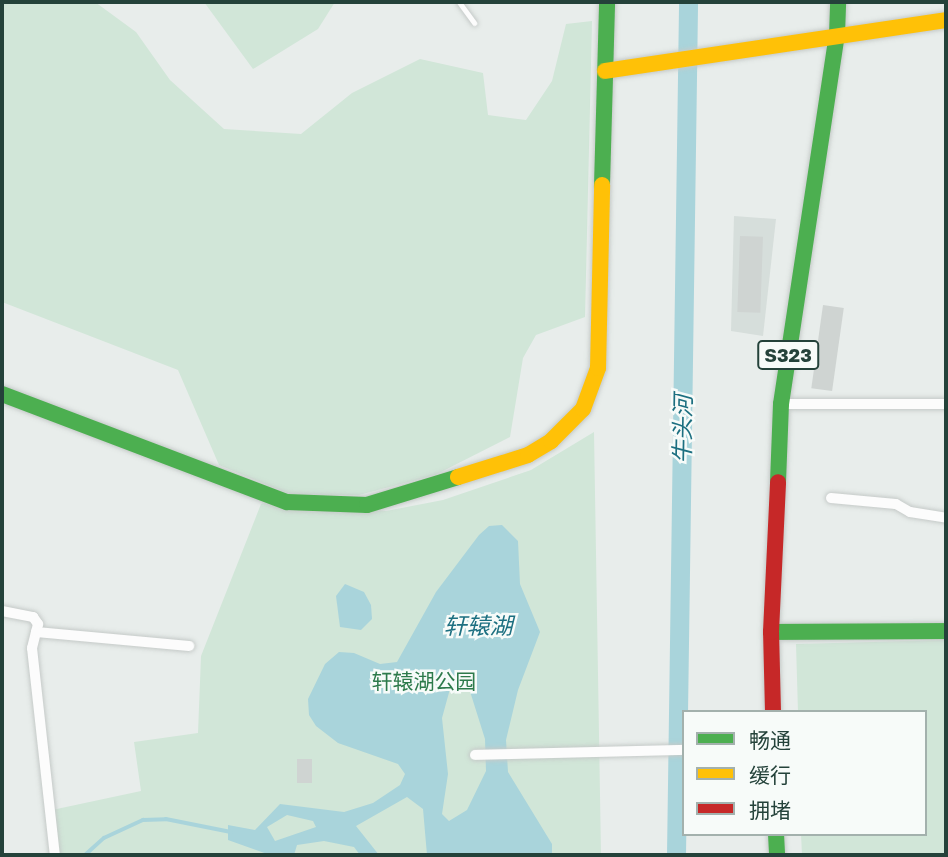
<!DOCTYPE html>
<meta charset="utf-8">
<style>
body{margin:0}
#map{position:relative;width:948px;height:857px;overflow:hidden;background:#e8edeb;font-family:"Golos Text","Noto Sans SC",sans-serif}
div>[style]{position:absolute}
.built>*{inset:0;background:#d6dedb}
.green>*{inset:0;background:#d1e6d8}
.water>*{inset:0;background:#a9d4db}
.stream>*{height:3.5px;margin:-1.75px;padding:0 1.75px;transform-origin:1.75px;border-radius:1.75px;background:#a9d4db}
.river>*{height:19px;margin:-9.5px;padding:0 9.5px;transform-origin:9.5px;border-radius:9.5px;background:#a9d4db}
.building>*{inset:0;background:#cfd4d2;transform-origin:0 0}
.roads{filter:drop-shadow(0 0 2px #c5cac8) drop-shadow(0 0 2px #c5cac8)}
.lane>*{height:5px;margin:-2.5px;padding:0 2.5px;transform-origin:2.5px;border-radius:2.5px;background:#fcfcfc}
.street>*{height:10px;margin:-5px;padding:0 5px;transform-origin:5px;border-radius:5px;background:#fcfcfc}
.fast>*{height:16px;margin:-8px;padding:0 8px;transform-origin:8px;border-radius:8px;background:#4caf50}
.slow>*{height:16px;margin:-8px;padding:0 8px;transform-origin:8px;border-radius:8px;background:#ffc107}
.jam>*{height:16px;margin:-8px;padding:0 8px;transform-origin:8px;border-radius:8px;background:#c62828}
span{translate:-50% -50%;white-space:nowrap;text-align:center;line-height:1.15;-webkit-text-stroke:5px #f7fbf9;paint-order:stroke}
.shield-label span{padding:2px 5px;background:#f7fbf9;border:2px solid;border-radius:5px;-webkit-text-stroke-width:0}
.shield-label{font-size:19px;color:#24423a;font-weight:700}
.park-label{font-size:21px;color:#2d7a4b}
.water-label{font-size:23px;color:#1c6f80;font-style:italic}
.frame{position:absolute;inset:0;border:4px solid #24423a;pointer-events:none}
.legend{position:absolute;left:682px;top:710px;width:245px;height:126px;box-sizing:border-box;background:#f7fbf9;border:2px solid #a3b1ad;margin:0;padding:9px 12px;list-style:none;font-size:21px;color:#24423a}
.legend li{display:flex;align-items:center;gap:14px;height:35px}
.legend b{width:35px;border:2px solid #a3b1ad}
</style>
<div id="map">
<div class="built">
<div style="clip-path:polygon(734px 216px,776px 219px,763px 336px,731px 331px)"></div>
</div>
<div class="green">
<div style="clip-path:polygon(2px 2px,95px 2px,136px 32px,170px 80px,224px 129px,301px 134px,352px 93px,420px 59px,483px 73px,488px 115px,526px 120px,552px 81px,566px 24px,592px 21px,585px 317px,536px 335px,523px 358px,510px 437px,435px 475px,359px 495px,292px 495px,219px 465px,178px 370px,2px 302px)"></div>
<div style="clip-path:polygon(204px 2px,335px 2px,318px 29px,253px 69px)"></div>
<div style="clip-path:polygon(594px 432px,601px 855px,54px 855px,52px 810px,141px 791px,134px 742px,198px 733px,201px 656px,261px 504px,280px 498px,303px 505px,386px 511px,443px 500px,531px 470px)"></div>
<div style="clip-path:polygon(946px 640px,946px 855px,802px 855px,801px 834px,925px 834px,925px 712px,798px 712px,796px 644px)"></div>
</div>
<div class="water">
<div style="clip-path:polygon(evenodd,502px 525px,518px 541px,520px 584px,540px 632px,518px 690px,506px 740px,508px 772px,552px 844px,552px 855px,427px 855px,423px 809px,407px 797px,356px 826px,379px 855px,360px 855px,354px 847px,324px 841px,297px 845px,294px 855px,270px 855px,228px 840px,228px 825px,255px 830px,280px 804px,344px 812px,373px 803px,400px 785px,405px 774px,398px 764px,338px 743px,316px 726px,309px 715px,308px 699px,325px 664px,339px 652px,354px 653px,380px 664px,397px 662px,436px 592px,479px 535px,489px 526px,502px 525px,459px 676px,468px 685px,485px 739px,486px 771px,467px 810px,449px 821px,442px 814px,448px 774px,442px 718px,453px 678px,459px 676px,502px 525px,287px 815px,313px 821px,316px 827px,275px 841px,267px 827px,287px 815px)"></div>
<div style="clip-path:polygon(345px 584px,364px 592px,371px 605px,372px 619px,361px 630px,340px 627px,336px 596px)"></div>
</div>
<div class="stream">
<div style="left:85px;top:855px;width:25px;rotate:-42deg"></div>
<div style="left:104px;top:838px;width:43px;rotate:-24.8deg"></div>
<div style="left:143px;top:820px;width:23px;rotate:-2deg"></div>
<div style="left:166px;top:819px;width:66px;rotate:11.3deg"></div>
</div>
<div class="river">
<div style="left:676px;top:855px;width:853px;rotate:-89.19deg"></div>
</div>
<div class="building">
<div style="left:740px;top:236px;width:23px;height:76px;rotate:2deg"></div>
<div style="left:823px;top:305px;width:21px;height:84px;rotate:8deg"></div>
<div style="left:297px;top:759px;width:15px;height:24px"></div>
</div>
<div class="roads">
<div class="lane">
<div style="left:459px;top:2px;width:26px;rotate:54deg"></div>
</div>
<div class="street">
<div style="left:781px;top:404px;width:165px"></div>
<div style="left:831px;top:498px;width:65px;rotate:5.3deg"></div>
<div style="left:896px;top:504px;width:16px;rotate:30deg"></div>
<div style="left:910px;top:512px;width:36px;rotate:9deg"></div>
<div style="left:2px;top:611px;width:32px;rotate:11deg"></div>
<div style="left:33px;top:617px;width:9px;rotate:54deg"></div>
<div style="left:38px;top:624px;width:25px;rotate:104deg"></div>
<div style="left:32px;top:648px;width:208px;rotate:83.7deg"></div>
<div style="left:36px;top:632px;width:154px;rotate:5.2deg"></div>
<div style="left:475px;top:755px;width:209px;rotate:-1.4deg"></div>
</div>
<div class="fast">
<div style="left:602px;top:185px;width:183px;rotate:-88.4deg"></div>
<div style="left:2px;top:394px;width:305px;rotate:20.8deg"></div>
<div style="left:287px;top:502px;width:80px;rotate:2.1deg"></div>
<div style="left:367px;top:505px;width:95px;rotate:-17.1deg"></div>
<div style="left:778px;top:482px;width:78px;rotate:-87.8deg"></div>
<div style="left:781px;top:404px;width:373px;rotate:-81.4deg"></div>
<div style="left:837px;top:35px;width:33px;rotate:-88deg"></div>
<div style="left:771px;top:632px;width:175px;rotate:-0.3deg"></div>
<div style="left:776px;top:834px;width:21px;rotate:87deg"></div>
</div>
<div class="slow">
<div style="left:605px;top:71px;width:345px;rotate:-8.5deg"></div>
<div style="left:458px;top:477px;width:73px;rotate:-17.4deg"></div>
<div style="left:528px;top:455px;width:27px;rotate:-31deg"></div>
<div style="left:551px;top:441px;width:45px;rotate:-45deg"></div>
<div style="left:583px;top:409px;width:44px;rotate:-69.9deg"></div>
<div style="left:598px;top:368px;width:183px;rotate:-88.7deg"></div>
</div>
<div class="jam">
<div style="left:773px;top:712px;width:80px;rotate:-91.4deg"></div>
<div style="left:771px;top:632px;width:150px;rotate:-87.3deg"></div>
</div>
</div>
<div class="shield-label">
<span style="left:788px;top:355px">S323</span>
</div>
<div class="park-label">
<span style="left:424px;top:681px">轩辕湖公园</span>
</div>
<div class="water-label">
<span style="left:682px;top:429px;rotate:-89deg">牛头河</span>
<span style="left:478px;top:625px">轩辕湖</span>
</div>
<div class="frame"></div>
<ul class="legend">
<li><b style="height:9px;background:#4caf50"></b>畅通</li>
<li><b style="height:9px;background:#ffc107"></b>缓行</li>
<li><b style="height:9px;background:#c62828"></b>拥堵</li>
</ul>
</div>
